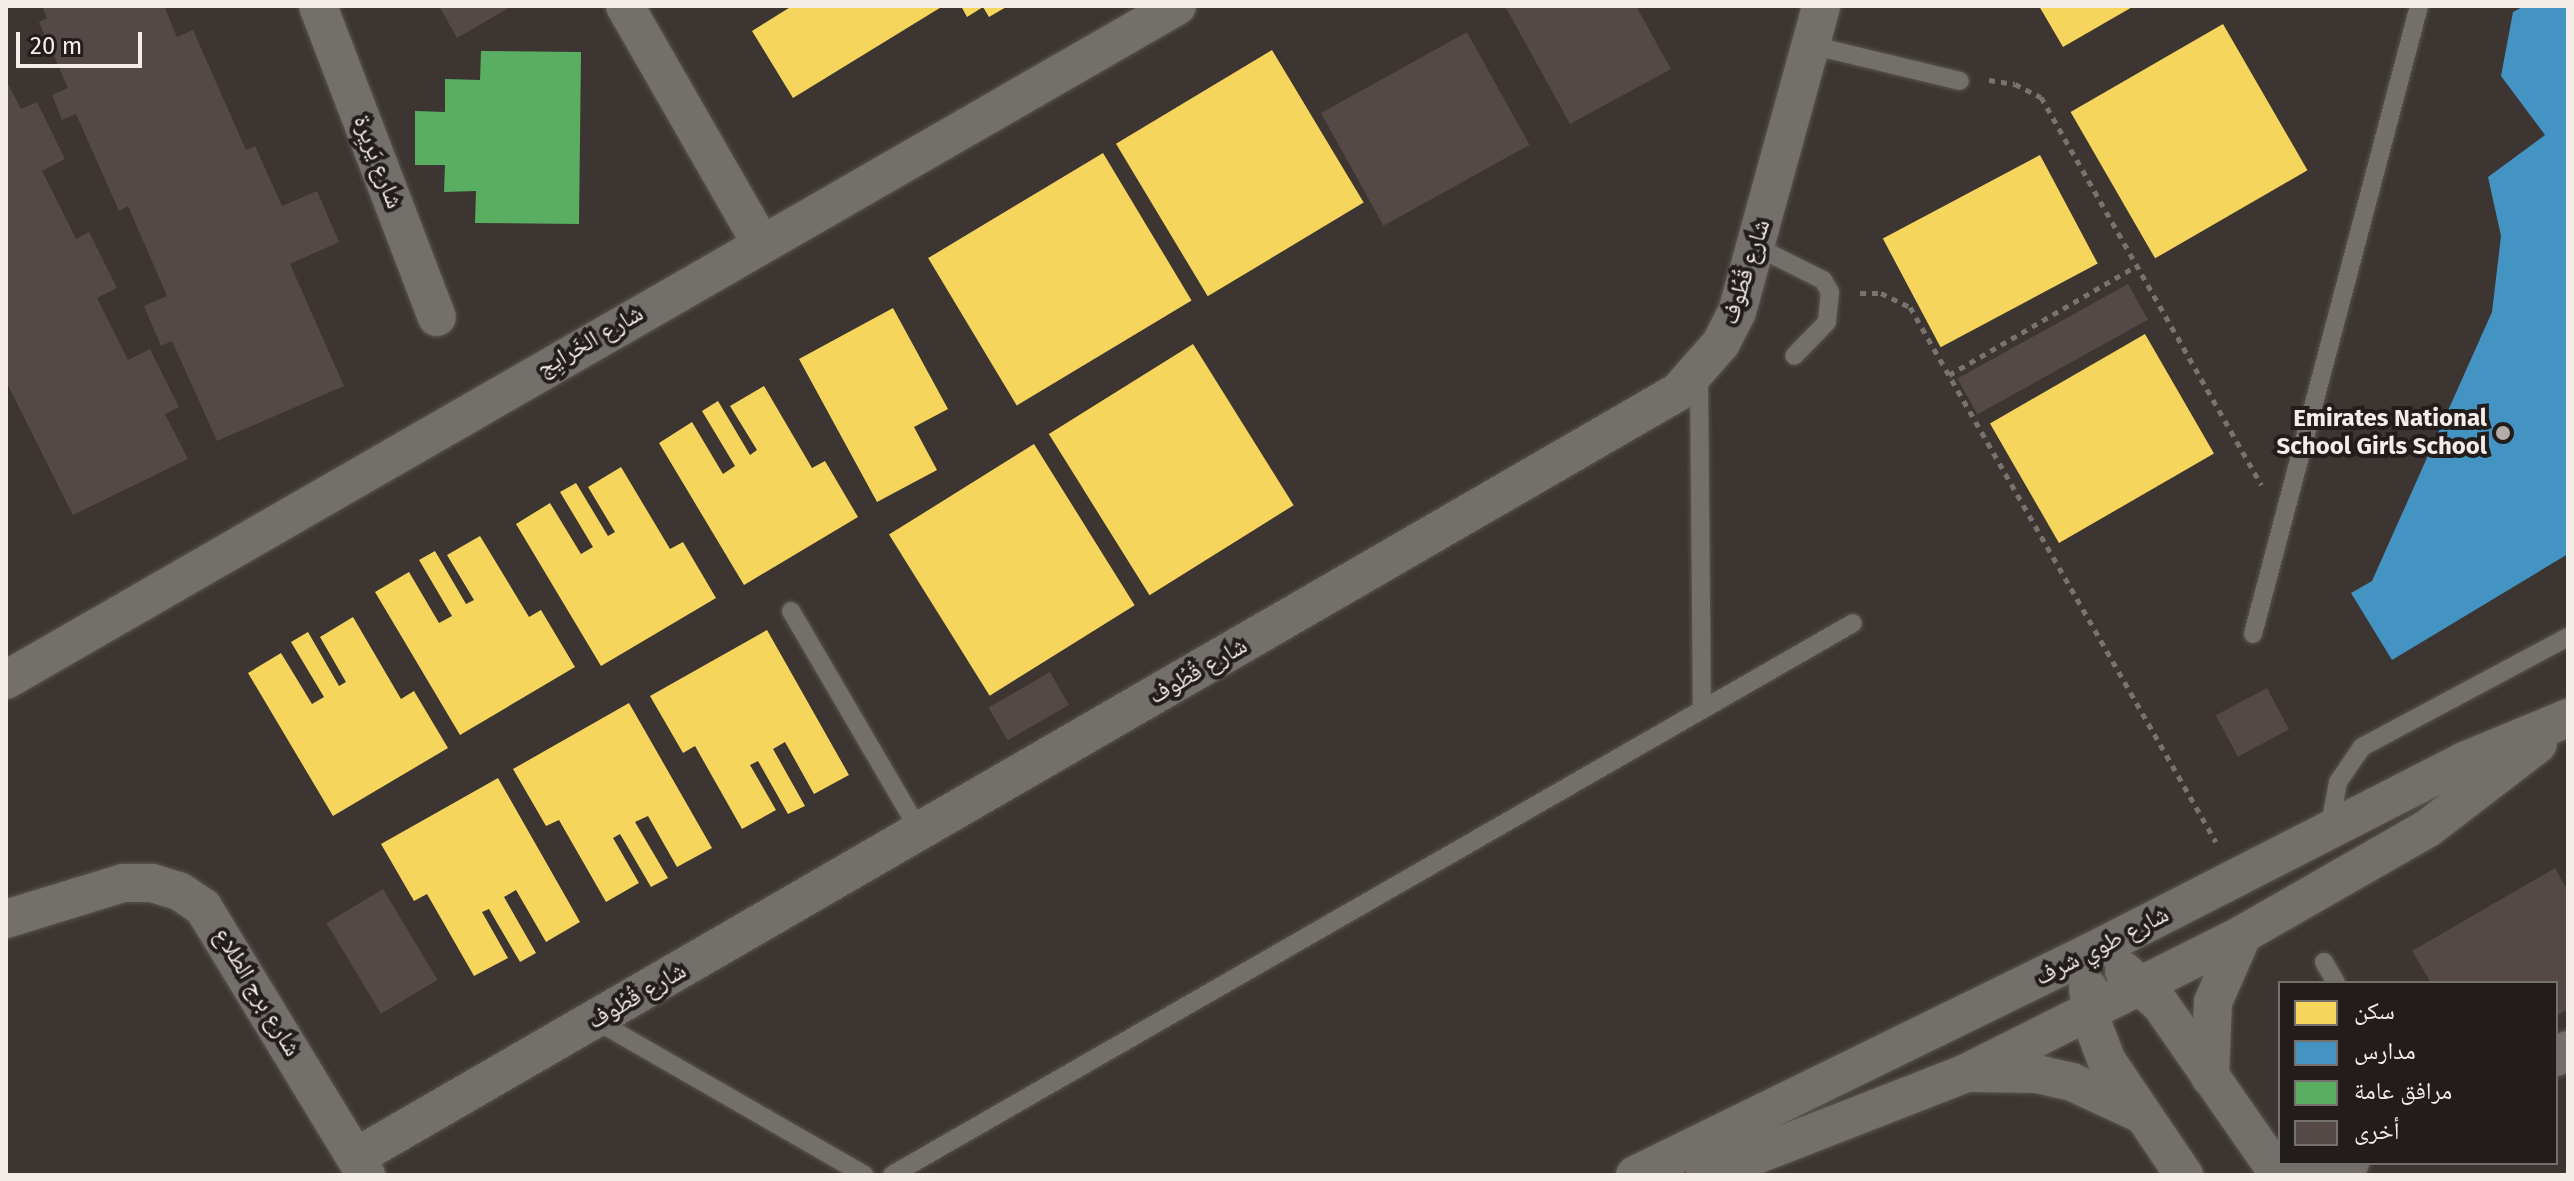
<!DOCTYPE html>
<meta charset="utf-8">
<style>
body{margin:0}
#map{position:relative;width:2574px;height:1181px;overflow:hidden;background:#3c3531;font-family:"Fira Sans","Noto Naskh Arabic",sans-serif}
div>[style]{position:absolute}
.homes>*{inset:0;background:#f6d55c;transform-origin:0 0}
.schools>*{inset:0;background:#4393c3}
.public>*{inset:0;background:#5aae61}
.building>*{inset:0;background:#544947;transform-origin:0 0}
.path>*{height:5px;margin-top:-2.5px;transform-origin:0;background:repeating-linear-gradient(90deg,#78736f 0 6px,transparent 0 12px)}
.roads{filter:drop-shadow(0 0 2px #59534f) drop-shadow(0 0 2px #59534f)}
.lane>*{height:18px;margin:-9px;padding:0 9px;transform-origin:9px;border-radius:9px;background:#736f6a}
.street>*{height:38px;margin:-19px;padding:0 19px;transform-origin:19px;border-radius:19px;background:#736f6a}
.dots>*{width:22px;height:22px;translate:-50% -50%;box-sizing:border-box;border:4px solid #221d1a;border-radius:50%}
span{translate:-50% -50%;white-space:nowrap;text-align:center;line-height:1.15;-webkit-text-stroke:8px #221d1a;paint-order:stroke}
.street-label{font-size:24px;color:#f4ece8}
.poi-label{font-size:24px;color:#f4ece8;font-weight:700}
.right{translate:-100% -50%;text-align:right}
.frame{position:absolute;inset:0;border:8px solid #f4ece8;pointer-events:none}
.legend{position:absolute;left:2278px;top:981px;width:280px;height:184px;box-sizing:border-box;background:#221d1a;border:2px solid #76706c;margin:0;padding:10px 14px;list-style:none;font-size:24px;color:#f4ece8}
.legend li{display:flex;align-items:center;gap:16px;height:40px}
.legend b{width:40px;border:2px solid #76706c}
.scale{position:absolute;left:16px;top:32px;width:126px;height:36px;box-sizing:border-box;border:4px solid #f4ece8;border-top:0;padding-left:10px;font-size:24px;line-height:28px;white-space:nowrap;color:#f4ece8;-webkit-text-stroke:6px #221d1a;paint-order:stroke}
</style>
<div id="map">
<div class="homes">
<div style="clip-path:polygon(792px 6px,943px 6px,793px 98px,752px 31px)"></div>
<div style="clip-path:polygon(961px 6px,1008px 6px,989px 17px,983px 7px,967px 17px)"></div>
<div style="clip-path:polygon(2039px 6px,2134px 6px,2063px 47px)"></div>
<div style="left:2223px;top:24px;width:169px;height:176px;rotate:60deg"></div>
<div style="left:1272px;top:50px;width:178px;height:182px;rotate:59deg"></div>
<div style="left:1103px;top:153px;width:172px;height:204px;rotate:59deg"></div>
<div style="left:2040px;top:155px;width:123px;height:178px;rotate:62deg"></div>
<div style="clip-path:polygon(893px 308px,948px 409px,914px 427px,937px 470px,877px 502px,799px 359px)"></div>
<div style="left:2145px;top:334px;width:138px;height:179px;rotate:60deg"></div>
<div style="left:1193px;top:344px;width:190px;height:170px;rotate:58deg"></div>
<div style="clip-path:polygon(764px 386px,812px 468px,825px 461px,858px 517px,744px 585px,659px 443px,692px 422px,723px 474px,735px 466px,702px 411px,718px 401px,750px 455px,757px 450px,730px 406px)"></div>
<div style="left:1034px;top:444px;width:190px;height:171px;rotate:58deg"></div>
<div style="clip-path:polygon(621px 467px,670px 549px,683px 542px,716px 598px,601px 666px,516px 524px,550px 503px,581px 554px,593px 547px,560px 492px,576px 483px,608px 536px,615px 532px,588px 487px)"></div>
<div style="clip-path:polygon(480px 536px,529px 617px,541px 610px,575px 667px,460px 735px,375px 592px,409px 572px,439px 623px,452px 616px,419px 560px,435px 551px,466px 604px,474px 600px,447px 555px)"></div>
<div style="clip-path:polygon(353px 617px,401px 699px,414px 691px,448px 748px,333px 816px,248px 673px,281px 653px,312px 704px,324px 697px,291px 642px,308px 632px,339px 686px,346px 682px,320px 637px)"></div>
<div style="clip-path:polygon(767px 630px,849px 775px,814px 794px,785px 742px,773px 749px,805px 806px,788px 814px,758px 761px,750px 765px,776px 810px,742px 829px,695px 746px,683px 753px,650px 696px)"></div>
<div style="clip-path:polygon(629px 703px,712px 848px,677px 867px,648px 816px,635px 822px,668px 878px,651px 887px,620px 834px,613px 838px,639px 883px,606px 902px,559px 820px,546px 826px,513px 769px)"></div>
<div style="clip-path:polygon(498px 778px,580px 922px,546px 942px,516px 890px,504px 897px,536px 953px,520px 962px,489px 909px,482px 912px,508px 958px,474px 976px,427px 894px,414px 901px,381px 844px)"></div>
</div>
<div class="schools">
<div style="clip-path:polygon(2524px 6px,2568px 6px,2568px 554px,2392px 660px,2351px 593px,2372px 581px,2492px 312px,2501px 236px,2488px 177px,2545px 135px,2501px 76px,2513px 12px)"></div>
</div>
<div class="public">
<div style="clip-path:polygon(481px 51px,581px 52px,579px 224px,475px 223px,476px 191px,444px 192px,445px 165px,415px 165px,415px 111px,445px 112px,445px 79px,480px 80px)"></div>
</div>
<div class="building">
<div style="clip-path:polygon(42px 6px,164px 6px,177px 37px,193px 30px,246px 150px,255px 146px,282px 206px,317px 191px,339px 242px,290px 264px,344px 386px,217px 441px,172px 341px,161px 346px,144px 306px,167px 296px,128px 206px,119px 211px,76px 114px,62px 120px,52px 95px,68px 88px,39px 22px,47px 18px)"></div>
<div style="clip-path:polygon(439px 6px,512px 6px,457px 38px)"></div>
<div style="clip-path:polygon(1505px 6px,1636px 6px,1671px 69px,1570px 124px)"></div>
<div style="left:1467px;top:32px;width:129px;height:167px;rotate:61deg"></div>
<div style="clip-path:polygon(6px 80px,21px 109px,37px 102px,65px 159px,42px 171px,76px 239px,89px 232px,117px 288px,97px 298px,128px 360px,150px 349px,179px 407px,165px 414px,188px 459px,73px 515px,6px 381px)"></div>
<div style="left:2128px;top:284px;width:41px;height:195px;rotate:61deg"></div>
<div style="left:1050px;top:672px;width:38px;height:71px;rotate:60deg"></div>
<div style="left:2267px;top:688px;width:47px;height:58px;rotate:62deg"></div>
<div style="clip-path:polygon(2555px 868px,2568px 891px,2568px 1009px,2556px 1016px,2556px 983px,2431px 983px,2412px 951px)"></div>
<div style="left:383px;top:889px;width:106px;height:66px;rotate:59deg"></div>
</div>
<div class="path">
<div style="left:1989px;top:80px;width:26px;rotate:9deg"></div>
<div style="left:2015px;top:84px;width:29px;rotate:27deg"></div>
<div style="left:2041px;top:97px;width:446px;rotate:60.4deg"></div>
<div style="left:1860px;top:293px;width:21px"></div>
<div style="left:1881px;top:293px;width:32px;rotate:26deg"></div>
<div style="left:1910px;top:307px;width:616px;rotate:60.23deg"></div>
<div style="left:1949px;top:375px;width:216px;rotate:-30.2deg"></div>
</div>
<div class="roads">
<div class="lane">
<div style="left:1811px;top:45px;width:153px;rotate:13.6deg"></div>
<div style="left:1757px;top:247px;width:74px;rotate:26.6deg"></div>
<div style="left:1823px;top:280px;width:14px;rotate:60deg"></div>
<div style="left:1830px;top:292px;width:30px;rotate:96deg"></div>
<div style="left:1827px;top:322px;width:47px;rotate:134.1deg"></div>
<div style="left:1699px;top:374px;width:335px;rotate:89.5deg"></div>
<div style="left:791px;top:611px;width:256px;rotate:59.7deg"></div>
<div style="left:2253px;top:634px;width:650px;rotate:-75.19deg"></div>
<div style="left:2329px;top:830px;width:49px;rotate:-79.4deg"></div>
<div style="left:2338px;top:782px;width:42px;rotate:-55.6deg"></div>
<div style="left:2362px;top:747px;width:234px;rotate:-28.1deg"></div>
<div style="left:2324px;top:962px;width:24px;rotate:60deg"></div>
<div style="left:595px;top:1020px;width:311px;rotate:29.9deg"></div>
<div style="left:892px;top:1175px;width:1108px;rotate:-29.87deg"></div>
</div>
<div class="street">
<div style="left:318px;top:6px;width:333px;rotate:69.1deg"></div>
<div style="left:625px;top:6px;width:272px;rotate:60.2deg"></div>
<div style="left:6px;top:680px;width:1351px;rotate:-29.92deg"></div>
<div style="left:6px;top:919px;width:122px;rotate:-17.1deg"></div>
<div style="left:123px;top:883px;width:29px"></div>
<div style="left:152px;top:883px;width:28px;rotate:17deg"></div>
<div style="left:179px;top:891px;width:29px;rotate:34deg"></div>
<div style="left:203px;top:907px;width:314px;rotate:58.7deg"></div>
<div style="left:2124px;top:971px;width:50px;rotate:42.6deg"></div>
<div style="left:2161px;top:1005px;width:207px;rotate:55.2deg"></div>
<div style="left:2088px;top:988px;width:37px;rotate:82deg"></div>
<div style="left:2093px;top:1025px;width:39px;rotate:69deg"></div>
<div style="left:2107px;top:1061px;width:138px;rotate:56deg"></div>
<div style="left:2556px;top:1057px;width:14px;rotate:-30deg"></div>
<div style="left:1972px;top:1073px;width:65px;rotate:0.9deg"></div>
<div style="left:2037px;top:1074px;width:36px;rotate:13deg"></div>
<div style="left:2072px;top:1082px;width:74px;rotate:24.8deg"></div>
<div style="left:2210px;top:1077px;width:75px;rotate:-87.7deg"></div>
<div style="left:2213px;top:1002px;width:74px;rotate:-66.2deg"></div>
<div style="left:356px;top:1157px;width:1527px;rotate:-30.06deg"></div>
<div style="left:1678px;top:392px;width:65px;rotate:-48.7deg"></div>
<div style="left:1721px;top:343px;width:35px;rotate:-63deg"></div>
<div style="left:1737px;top:312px;width:317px;rotate:-74.6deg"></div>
<div style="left:1635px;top:1175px;width:505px;rotate:-26.06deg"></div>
<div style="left:2089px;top:953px;width:421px;rotate:-27.1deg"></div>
<div style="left:2464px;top:761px;width:113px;rotate:-22.5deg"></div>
<div style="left:1705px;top:1175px;width:280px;rotate:-21.3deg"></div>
<div style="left:1966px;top:1073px;width:310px;rotate:-26.6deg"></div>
<div style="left:2243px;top:934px;width:213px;rotate:-29.8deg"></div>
<div style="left:2428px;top:828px;width:138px;rotate:-37.4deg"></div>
<div style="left:2283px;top:1175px;width:68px;rotate:-10.2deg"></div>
</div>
</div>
<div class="dots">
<div style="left:2503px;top:433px;background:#b4aca8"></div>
</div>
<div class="street-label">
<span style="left:378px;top:162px;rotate:69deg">شارع يَريِرة</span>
<span style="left:1746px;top:272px;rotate:-72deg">شارع قُطُوف</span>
<span style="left:590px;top:341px;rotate:-30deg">شارع الخَرايِج</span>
<span style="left:1198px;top:671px;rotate:-30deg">شارع قُطُوف</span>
<span style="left:2102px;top:946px;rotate:-27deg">شارع طوي شرف</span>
<span style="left:257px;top:992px;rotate:59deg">شارع برج الطلاع</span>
<span style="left:637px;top:996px;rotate:-30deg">شارع قُطُوف</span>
</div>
<div class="poi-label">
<span class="right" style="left:2487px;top:433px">Emirates National<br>School Girls School</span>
</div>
<div class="frame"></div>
<ul class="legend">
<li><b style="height:22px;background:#f6d55c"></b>سكن</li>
<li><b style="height:22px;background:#4393c3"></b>مدارس</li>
<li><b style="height:22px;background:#5aae61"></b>مرافق عامة</li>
<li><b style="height:22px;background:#544947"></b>أخرى</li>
</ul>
<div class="scale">20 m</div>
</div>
